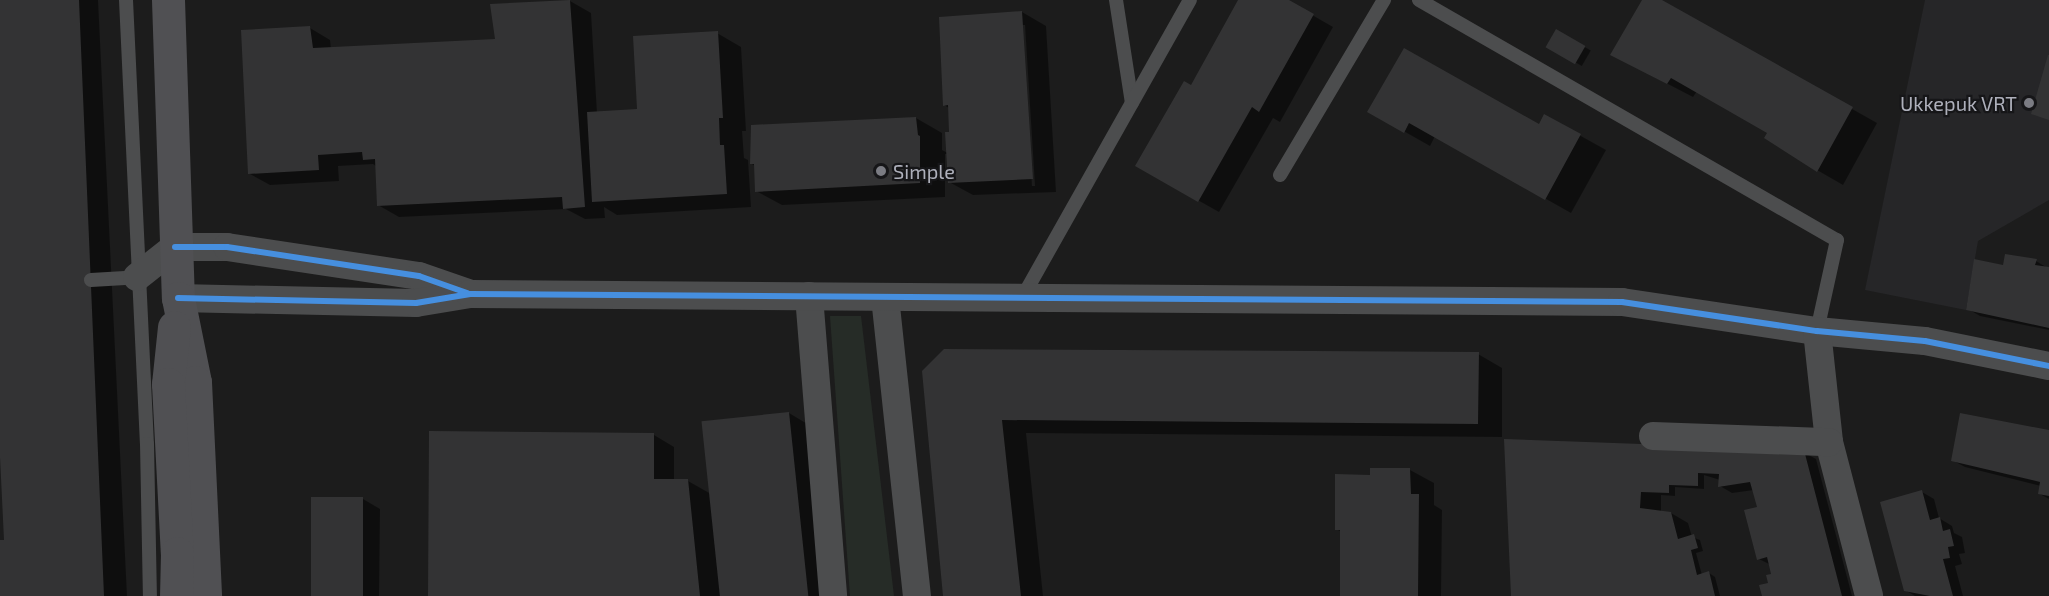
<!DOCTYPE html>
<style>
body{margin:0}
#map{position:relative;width:2049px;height:596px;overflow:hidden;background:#1c1c1c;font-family:"Exo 2",sans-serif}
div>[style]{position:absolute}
.built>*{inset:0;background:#262628}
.green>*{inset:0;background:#262c27}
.shadow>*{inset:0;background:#0007;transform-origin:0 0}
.building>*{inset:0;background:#333334;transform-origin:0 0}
.lane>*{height:14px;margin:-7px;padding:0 7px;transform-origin:7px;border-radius:7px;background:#4c4d4e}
.street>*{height:28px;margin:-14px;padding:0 14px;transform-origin:14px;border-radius:14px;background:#4c4d4e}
.secondary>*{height:33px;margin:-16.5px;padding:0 16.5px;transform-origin:16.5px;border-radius:16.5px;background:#505053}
.cycleway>*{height:6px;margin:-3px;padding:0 3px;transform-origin:3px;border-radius:3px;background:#468fdf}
.dots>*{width:16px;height:16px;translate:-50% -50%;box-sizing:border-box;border:3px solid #161618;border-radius:50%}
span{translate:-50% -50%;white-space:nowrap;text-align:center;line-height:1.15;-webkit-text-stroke:4.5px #161618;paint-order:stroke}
.poi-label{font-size:20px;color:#aeb0bb}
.right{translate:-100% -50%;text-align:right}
.left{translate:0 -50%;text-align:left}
</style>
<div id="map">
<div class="built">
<div style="clip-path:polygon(1925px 0,2049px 0,2049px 200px,1978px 241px,1966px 310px,1865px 290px)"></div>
</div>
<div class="green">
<div style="clip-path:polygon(830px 316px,861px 316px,894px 596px,850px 596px)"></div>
</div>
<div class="shadow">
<div style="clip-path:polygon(0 0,98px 0,127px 596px,0 596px,0 542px,6px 541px,0 443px)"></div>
<div style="clip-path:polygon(1240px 0,1286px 0,1333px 27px,1280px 122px,1273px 118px,1219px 212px,1137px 166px,1191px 87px)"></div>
<div style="clip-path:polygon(1644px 0,1659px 0,1877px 123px,1843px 185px,1817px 170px,1769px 132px,1697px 91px,1693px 97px,1612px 55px)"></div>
<div style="clip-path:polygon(570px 1px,591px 13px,597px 113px,638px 110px,717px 33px,741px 47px,746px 131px,742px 131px,744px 158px,748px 160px,751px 207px,617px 215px,604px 207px,605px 218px,585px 219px,566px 209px,399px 217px,378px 205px,376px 166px,373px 164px,338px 166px,339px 181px,270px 185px,250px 174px,310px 28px,330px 40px,331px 49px,496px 40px,492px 6px)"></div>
<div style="clip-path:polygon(evenodd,1022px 12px,1046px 26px,1056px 192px,973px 195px,949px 182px,948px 154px,945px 154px,945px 197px,782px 205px,756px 191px,755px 166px,752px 164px,753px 126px,916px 118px,942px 133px,942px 150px,948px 153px,951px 133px,949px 108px,944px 105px,1022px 12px,1022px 25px,1025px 25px,1035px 186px,1032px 186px,1022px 25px)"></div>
<div style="left:1557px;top:31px;width:39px;height:18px;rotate:30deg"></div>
<div style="clip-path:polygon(1370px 112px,1539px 126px,1545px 116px,1606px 150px,1571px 213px,1435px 136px,1430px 146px)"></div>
<div style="clip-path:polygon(2036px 261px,2049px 269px,2049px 330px,1980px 316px,1968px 309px,2005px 266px)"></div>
<div style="clip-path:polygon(944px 351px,1478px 354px,1502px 368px,1502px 437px,1026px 433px,1043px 596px,944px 596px)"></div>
<div style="clip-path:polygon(789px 413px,809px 425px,827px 596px,429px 596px,654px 435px,674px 447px,674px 481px,688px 481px,711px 494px)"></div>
<div style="clip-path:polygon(2049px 431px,2049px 499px,2040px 494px,2041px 486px,1965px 467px,1952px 460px)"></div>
<div style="clip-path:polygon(1505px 440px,1803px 452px,1816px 459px,1852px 596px,1764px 596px,1773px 575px,1771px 565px,1759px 559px,1759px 508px,1754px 490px,1732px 493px,1720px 486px,1720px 480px,1704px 475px,1704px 489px,1675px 487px,1675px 496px,1661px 495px,1661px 512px,1671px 513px,1688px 523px,1692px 537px,1700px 540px,1703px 551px,1696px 553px,1702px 575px,1709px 573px,1715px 577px,1720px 596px,1513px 596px)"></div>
<div style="clip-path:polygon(1410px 470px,1434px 483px,1434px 505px,1442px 510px,1441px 596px,1341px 596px,1342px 532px,1336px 529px,1372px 476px)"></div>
<div style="clip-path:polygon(1922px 492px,1934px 499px,1939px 518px,1952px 526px,1954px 533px,1962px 537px,1965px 553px,1959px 554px,1962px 564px,1955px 566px,1963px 596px,1915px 596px,1905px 590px)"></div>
<div style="clip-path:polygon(363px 499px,380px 509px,379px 596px,312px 596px)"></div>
</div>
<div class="building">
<div style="clip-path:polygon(0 0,79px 0,104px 596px,0 596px,0 540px,4px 540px,0 457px)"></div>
<div style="clip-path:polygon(570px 0,585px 207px,563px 209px,562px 197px,377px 206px,375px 159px,363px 160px,362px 152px,318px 155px,319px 170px,248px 174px,241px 30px,310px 26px,313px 48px,495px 39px,490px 4px)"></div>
<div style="clip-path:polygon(1238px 0,1289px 0,1314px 14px,1259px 112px,1252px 107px,1198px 202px,1135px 166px,1184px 81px,1191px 85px)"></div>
<div style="clip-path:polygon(1642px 0,1662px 0,1853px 107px,1817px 172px,1764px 138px,1767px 133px,1671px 78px,1667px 84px,1610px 55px)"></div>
<div style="clip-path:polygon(1022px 11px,1033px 179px,948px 183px,945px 132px,949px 132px,948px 105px,943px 106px,939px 17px)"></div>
<div style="left:1556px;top:29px;width:34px;height:21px;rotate:30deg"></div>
<div style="clip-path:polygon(718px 31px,723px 118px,719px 118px,720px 145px,724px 145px,727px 194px,592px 202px,587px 112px,637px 109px,633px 36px)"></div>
<div style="clip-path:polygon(1404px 48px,1539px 124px,1544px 114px,1581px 134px,1545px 200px,1409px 123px,1404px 133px,1367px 112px)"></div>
<div style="clip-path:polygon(2048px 55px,2049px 55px,2049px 120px,2031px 114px)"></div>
<div style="clip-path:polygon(916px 117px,918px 135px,920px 136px,920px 183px,755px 192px,754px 164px,750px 164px,751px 125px)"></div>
<div style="clip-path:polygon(2005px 254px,2037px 259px,2035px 265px,2049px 267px,2049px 328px,1966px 310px,1974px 259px,2003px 265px)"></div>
<div style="clip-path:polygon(944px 349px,1479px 352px,1478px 424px,1002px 420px,1021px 596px,943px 596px,922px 371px)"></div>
<div style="left:789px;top:412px;width:185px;height:88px;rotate:84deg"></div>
<div style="clip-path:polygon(1960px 413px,2049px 430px,2049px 496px,2038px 494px,2040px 482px,1951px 461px)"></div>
<div style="clip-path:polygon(429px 431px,654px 433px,654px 479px,688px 479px,700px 596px,428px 596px)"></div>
<div style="clip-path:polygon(1504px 439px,1804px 450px,1842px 596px,1762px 596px,1759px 585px,1768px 583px,1766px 575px,1771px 574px,1767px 557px,1757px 560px,1744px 510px,1757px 507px,1750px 482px,1718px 487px,1719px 474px,1698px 473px,1698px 486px,1669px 485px,1669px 493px,1641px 492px,1640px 508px,1671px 512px,1678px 539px,1694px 534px,1698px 548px,1691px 550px,1697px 575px,1709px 571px,1715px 596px,1511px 596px)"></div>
<div style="clip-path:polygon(1370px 468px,1410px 468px,1411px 494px,1419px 494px,1418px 596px,1340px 596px,1340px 530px,1335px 530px,1335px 474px,1370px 475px)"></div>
<div style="clip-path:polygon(1922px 490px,1930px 520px,1940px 517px,1943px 531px,1950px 529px,1954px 546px,1948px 547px,1950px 558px,1943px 559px,1953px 596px,1930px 596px,1904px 591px,1880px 502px)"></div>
<div style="left:311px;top:497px;width:52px;height:99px"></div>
</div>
<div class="lane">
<div style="left:126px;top:0;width:444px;rotate:87.3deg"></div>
<div style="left:147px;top:444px;width:152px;rotate:88.9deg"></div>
<div style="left:1116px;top:0;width:104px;rotate:81.2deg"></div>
<div style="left:1419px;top:0;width:482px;rotate:29.9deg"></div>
<div style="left:1837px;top:240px;width:93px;rotate:102.4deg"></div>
<div style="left:1280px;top:175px;width:204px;rotate:-59.3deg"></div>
<div style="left:91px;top:280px;width:51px;rotate:-3.4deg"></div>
<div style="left:1022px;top:298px;width:342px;rotate:-60.6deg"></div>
</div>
<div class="street">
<div style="left:137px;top:277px;width:48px;rotate:-38.3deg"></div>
<div style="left:175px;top:247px;width:52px"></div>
<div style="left:227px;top:247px;width:194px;rotate:8.6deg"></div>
<div style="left:419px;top:276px;width:52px;rotate:19.1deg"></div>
<div style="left:809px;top:296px;width:301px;rotate:85.4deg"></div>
<div style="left:885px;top:297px;width:301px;rotate:83.9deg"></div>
<div style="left:178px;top:298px;width:238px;rotate:1.2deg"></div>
<div style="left:416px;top:303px;width:55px;rotate:-9.5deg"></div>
<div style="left:470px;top:294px;width:1152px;rotate:0.4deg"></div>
<div style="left:1622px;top:302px;width:197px;rotate:8.5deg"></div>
<div style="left:1817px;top:331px;width:108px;rotate:5.3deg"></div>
<div style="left:1925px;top:341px;width:126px;rotate:11.4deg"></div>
<div style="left:1817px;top:331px;width:112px;rotate:83.8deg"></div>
<div style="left:1829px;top:442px;width:159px;rotate:75.4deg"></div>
<div style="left:1653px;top:436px;width:176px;rotate:2deg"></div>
</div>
<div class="secondary">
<div style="left:168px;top:0;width:298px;rotate:88.1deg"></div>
<div style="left:178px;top:298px;width:86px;rotate:78.6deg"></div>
<div style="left:195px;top:382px;width:214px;rotate:87.3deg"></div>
<div style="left:174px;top:327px;width:57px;rotate:96deg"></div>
<div style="left:168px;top:384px;width:169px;rotate:87deg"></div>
<div style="left:177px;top:553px;width:43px;rotate:91.3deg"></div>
</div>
<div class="cycleway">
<div style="left:175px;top:247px;width:52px"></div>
<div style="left:227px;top:247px;width:194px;rotate:8.6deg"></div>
<div style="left:419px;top:276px;width:51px;rotate:19.5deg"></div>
<div style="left:178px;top:298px;width:238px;rotate:1.2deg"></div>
<div style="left:416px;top:303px;width:55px;rotate:-9.5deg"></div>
<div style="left:470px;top:294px;width:1152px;rotate:0.4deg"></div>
<div style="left:1622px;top:302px;width:197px;rotate:8.5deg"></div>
<div style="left:1817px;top:331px;width:108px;rotate:5.3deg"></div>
<div style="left:1925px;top:341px;width:126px;rotate:11.4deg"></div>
</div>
<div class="dots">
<div style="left:2029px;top:103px;background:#7b7c83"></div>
<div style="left:881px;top:171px;background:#7b7c83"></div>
</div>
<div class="poi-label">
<span class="right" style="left:2017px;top:103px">Ukkepuk VRT</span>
<span class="left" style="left:893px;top:171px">Simple</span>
</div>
</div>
